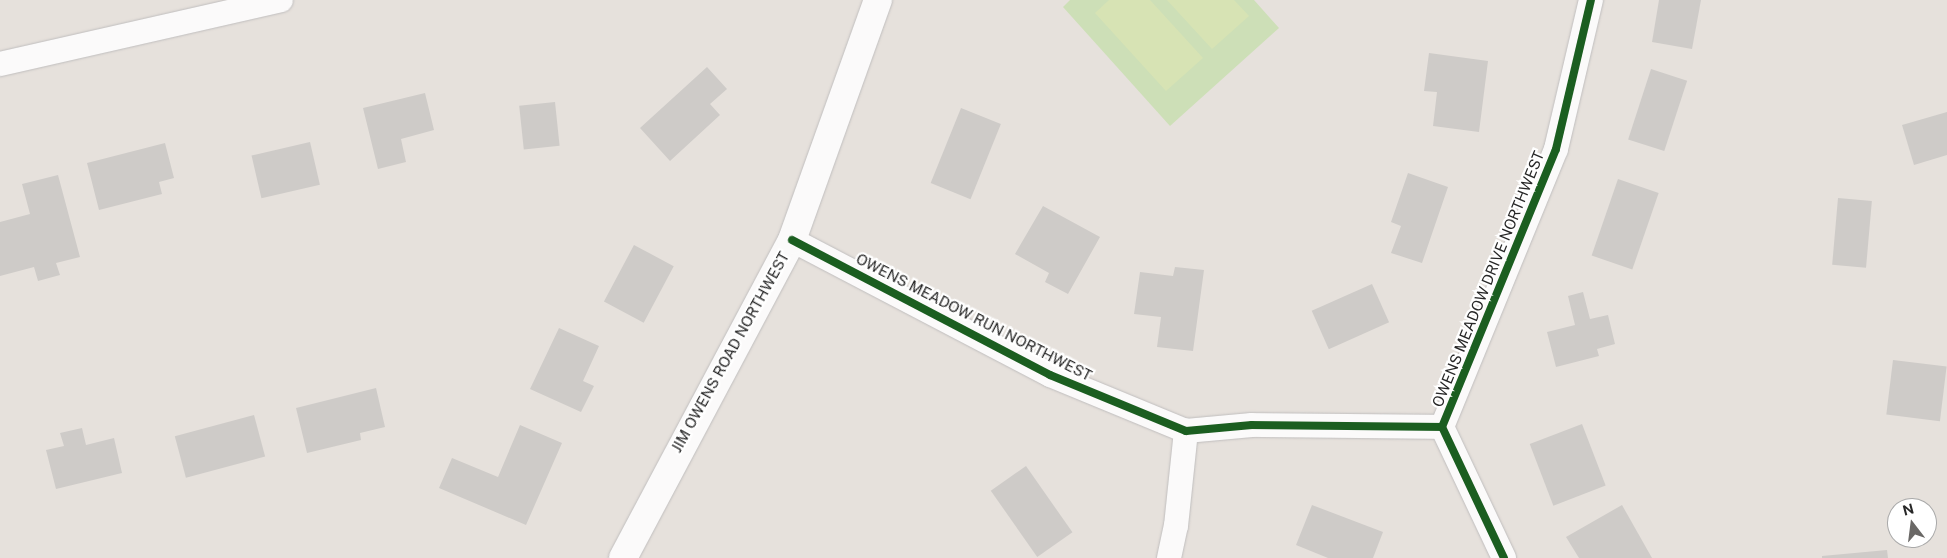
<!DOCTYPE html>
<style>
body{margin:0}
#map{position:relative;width:1947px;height:558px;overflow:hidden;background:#e6e1dc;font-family:"Public Sans",sans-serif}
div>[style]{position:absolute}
.green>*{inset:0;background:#cddfb7}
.pitch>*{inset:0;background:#d7e3b4}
.building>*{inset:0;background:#cecbc8;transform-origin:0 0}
.roads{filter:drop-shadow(0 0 1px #c0bebe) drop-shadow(0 0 1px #c0bebe)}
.minor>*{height:24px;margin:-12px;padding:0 12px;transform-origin:12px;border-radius:12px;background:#fbfafa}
.tertiary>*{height:28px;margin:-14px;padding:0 14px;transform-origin:14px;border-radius:14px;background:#fbfafa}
.cycleway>*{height:8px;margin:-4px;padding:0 4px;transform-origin:4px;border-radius:4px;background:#1b5e20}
span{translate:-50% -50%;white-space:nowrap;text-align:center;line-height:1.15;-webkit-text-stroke:4.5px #fff;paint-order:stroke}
.street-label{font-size:15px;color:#272727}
.north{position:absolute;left:1887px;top:498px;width:50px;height:50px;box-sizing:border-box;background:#fff;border:1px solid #a9a9a9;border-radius:50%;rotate:345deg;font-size:14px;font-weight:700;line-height:20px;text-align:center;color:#272727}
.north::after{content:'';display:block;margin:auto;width:18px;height:22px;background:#6a6866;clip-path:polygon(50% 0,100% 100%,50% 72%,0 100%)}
</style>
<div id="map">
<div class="green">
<div style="clip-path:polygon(1070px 0,1254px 0,1279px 28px,1170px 126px,1063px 7px)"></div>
</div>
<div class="pitch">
<div style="clip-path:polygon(1109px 0,1150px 0,1203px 58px,1166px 91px,1095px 13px)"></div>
<div style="clip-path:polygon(1167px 0,1234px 0,1249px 16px,1212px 49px)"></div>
</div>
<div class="building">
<div style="clip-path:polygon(1659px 0,1701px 0,1692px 49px,1652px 42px)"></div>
<div style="clip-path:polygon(1429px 53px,1488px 61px,1479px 132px,1433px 126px,1437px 92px,1424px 91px)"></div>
<div style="clip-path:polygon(707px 67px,727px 89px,710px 104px,720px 115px,670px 161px,640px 128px)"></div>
<div style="left:1651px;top:69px;width:38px;height:74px;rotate:18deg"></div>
<div style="clip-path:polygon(425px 93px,434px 130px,401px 139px,406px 162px,378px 169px,363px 108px)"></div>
<div style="left:555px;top:102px;width:44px;height:36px;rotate:84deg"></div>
<div style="left:961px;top:108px;width:43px;height:81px;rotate:22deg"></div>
<div style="clip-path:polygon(1947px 112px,1947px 155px,1914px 165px,1902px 125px)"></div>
<div style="left:310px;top:142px;width:44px;height:60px;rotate:77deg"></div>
<div style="clip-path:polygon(165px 143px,174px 178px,159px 182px,162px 194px,99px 210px,87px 163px)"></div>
<div style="clip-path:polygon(1408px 173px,1448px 187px,1422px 263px,1391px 253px,1401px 226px,1391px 222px)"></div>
<div style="clip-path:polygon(58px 175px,80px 257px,56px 263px,60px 275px,38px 281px,34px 267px,0 276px,0 222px,30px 214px,22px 184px)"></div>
<div style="left:1618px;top:179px;width:43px;height:81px;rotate:19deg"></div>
<div style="left:1838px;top:198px;width:34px;height:67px;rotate:5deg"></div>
<div style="clip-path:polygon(1043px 206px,1100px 237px,1068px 294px,1045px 282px,1049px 273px,1015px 254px)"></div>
<div style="left:634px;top:245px;width:45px;height:64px;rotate:28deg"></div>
<div style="clip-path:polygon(1175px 267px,1204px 270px,1193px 351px,1157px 347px,1161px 317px,1134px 314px,1140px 272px,1173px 276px)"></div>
<div style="left:1372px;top:284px;width:42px;height:66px;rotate:66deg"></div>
<div style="clip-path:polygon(1583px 292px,1590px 319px,1608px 315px,1615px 344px,1597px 349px,1599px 356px,1556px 367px,1547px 332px,1575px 325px,1568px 296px)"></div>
<div style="clip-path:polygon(559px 328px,599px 346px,583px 381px,594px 386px,581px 412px,530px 389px)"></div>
<div style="left:1893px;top:360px;width:54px;height:55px;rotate:7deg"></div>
<div style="clip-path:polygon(376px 388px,385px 427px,360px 433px,361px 440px,307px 453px,296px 408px)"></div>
<div style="left:254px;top:415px;width:43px;height:82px;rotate:75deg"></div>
<div style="left:1582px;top:424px;width:66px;height:56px;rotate:69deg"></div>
<div style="clip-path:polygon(520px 425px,562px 443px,526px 525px,439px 488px,452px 458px,498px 477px)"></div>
<div style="clip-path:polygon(82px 428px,86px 445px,114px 438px,122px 473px,56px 489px,46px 450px,64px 446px,60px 433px)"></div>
<div style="left:1026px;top:466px;width:81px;height:43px;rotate:55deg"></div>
<div style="clip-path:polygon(1312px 505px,1383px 532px,1373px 558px,1328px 558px,1296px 545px)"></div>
<div style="clip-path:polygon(1622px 505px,1652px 558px,1579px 558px,1566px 537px)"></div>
<div style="clip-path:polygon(1887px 550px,1888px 558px,1822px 558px,1822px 556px)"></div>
</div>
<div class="roads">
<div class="minor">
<div style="left:0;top:64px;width:288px;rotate:-12.8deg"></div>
<div style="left:792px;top:240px;width:291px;rotate:27.6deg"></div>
<div style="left:1050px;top:375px;width:147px;rotate:22.4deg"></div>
<div style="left:1186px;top:431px;width:66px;rotate:-5.2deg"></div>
<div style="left:1252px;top:425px;width:190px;rotate:0.6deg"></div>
<div style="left:1169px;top:558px;width:33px;rotate:-78deg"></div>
<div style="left:1176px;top:526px;width:96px;rotate:-84deg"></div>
<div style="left:1504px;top:558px;width:145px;rotate:-115.3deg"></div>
<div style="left:1442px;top:427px;width:300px;rotate:-67.7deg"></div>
<div style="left:1556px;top:149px;width:153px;rotate:-76.8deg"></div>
</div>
<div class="tertiary">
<div style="left:623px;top:558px;width:360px;rotate:-62deg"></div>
<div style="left:792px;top:240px;width:255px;rotate:-70.3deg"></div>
</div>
</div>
<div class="cycleway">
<div style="left:792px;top:240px;width:291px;rotate:27.6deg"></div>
<div style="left:1050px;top:375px;width:147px;rotate:22.4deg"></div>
<div style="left:1186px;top:431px;width:66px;rotate:-5.2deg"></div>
<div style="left:1252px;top:425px;width:190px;rotate:0.6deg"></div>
<div style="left:1504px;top:558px;width:145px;rotate:-115.3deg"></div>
<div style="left:1442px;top:427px;width:300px;rotate:-67.7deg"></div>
<div style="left:1556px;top:149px;width:153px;rotate:-76.8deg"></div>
</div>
<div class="street-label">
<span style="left:1488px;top:279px;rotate:-68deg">OWENS MEADOW DRIVE NORTHWEST</span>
<span style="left:974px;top:317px;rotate:27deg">OWENS MEADOW RUN NORTHWEST</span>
<span style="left:730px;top:352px;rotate:-61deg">JIM OWENS ROAD NORTHWEST</span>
</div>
<div class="north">N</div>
</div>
